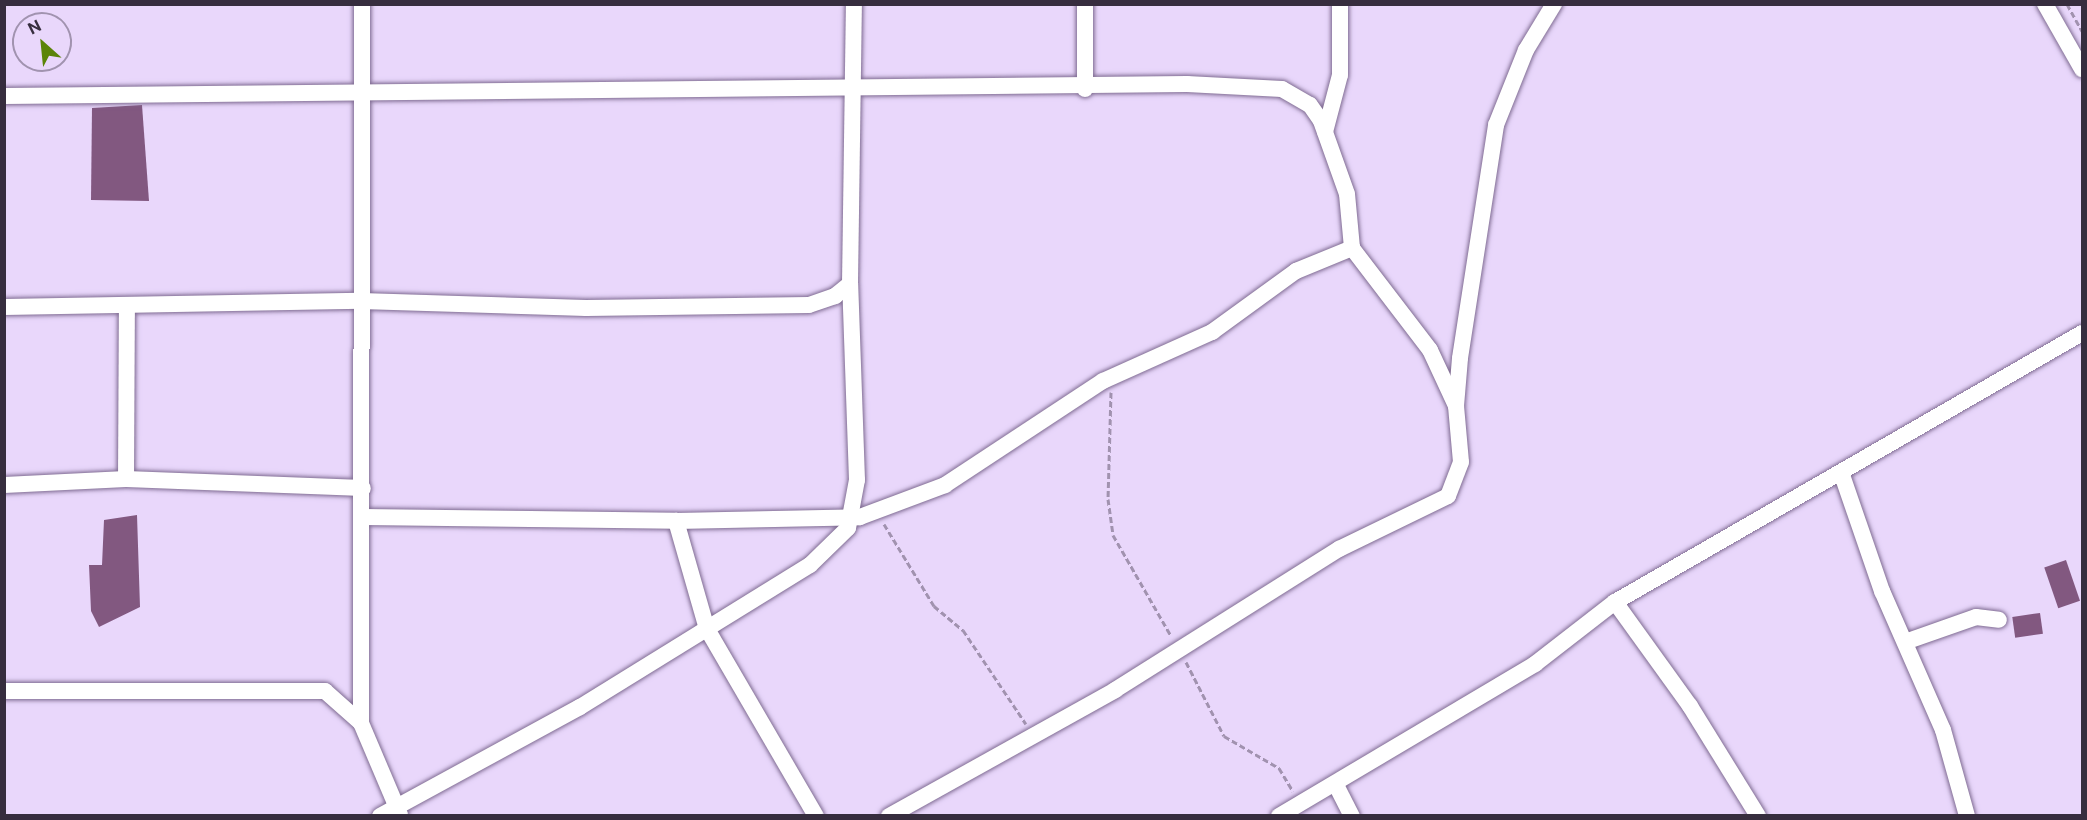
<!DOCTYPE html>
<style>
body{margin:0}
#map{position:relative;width:2087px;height:820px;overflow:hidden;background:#e9d7fb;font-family:"Public Sans",sans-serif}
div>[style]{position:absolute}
.building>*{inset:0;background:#825880;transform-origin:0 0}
.path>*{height:3px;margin-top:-1.5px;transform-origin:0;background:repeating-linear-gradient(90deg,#a192af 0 6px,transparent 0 9px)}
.roads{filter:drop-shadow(0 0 2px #7f6b92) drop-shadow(0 0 2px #7f6b92)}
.minor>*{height:16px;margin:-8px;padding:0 8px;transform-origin:8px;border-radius:8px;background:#fff}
span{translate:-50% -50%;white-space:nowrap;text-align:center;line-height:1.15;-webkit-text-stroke:6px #e9d7fb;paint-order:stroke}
.frame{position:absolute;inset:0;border:6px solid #362d3e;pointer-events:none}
.north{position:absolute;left:12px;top:12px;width:60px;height:60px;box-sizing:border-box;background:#e9d7fb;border:2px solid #a193af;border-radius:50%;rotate:333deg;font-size:16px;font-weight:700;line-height:24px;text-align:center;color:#362d3e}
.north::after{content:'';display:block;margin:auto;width:21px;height:27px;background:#5b8409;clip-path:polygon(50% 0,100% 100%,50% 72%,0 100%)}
</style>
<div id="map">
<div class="building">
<div style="clip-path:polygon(142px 105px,149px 201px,91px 200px,92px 108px)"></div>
<div style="clip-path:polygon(137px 515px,140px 607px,99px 627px,91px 611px,89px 565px,102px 565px,104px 520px)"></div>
<div style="left:2066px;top:560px;width:43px;height:23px;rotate:71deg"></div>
<div style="left:2040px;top:613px;width:21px;height:28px;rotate:82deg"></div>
</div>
<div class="path">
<div style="left:2067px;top:4px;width:31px;rotate:61deg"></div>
<div style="left:1111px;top:392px;width:107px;rotate:91.6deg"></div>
<div style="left:1108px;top:499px;width:36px;rotate:82deg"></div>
<div style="left:1113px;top:535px;width:116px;rotate:60.1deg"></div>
<div style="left:884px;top:524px;width:96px;rotate:58.6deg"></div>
<div style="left:934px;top:606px;width:38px;rotate:40deg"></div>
<div style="left:963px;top:630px;width:113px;rotate:56.2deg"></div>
<div style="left:1186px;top:662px;width:83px;rotate:62.8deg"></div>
<div style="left:1224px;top:736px;width:64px;rotate:30.2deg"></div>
<div style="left:1279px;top:768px;width:27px;rotate:59deg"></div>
</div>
<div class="roads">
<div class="minor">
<div style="left:362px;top:4px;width:719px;rotate:90.08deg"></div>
<div style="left:361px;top:723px;width:100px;rotate:67deg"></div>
<div style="left:1085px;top:4px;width:85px;rotate:90deg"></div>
<div style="left:2045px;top:4px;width:75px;rotate:60.4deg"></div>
<div style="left:4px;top:96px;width:1183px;rotate:-0.58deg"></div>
<div style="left:1187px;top:84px;width:95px;rotate:3deg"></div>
<div style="left:1282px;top:89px;width:32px;rotate:30deg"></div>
<div style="left:1310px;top:105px;width:19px;rotate:55deg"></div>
<div style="left:1321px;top:121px;width:77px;rotate:70.4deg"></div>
<div style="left:1347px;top:194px;width:54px;rotate:84.7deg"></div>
<div style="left:1352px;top:248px;width:128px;rotate:52.6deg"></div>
<div style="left:1430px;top:350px;width:62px;rotate:65.1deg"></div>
<div style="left:1325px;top:132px;width:59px;rotate:-75.3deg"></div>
<div style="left:1340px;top:75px;width:71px;rotate:-90deg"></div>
<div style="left:4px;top:307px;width:357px;rotate:-1deg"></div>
<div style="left:361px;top:301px;width:225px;rotate:1.8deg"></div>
<div style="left:586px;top:308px;width:223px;rotate:-0.8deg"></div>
<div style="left:809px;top:305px;width:28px;rotate:-19deg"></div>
<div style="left:835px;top:296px;width:19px;rotate:-39deg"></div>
<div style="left:1842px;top:475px;width:123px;rotate:71deg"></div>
<div style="left:1882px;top:591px;width:152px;rotate:66.3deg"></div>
<div style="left:1943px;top:730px;width:89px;rotate:74.4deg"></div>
<div style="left:126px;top:479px;width:174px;rotate:-89.7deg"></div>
<div style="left:4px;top:485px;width:122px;rotate:-2.8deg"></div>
<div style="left:126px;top:479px;width:237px;rotate:2.2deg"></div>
<div style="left:363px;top:517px;width:313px;rotate:0.7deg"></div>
<div style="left:676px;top:521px;width:184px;rotate:-1.2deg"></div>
<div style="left:860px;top:517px;width:91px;rotate:-20.6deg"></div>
<div style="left:945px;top:485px;width:189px;rotate:-33.4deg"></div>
<div style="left:1103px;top:381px;width:120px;rotate:-24.2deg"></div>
<div style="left:1212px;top:332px;width:104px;rotate:-36deg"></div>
<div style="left:1296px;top:271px;width:61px;rotate:-22.3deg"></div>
<div style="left:676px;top:521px;width:112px;rotate:74deg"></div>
<div style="left:707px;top:629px;width:216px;rotate:59.8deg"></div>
<div style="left:1615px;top:602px;width:128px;rotate:54.2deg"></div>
<div style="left:1690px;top:706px;width:129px;rotate:58.3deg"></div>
<div style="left:1905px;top:642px;width:75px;rotate:-19.4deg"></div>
<div style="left:1976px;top:617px;width:23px;rotate:7deg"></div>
<div style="left:4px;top:691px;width:321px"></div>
<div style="left:325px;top:691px;width:48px;rotate:41.6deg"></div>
<div style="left:1336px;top:785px;width:35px;rotate:63deg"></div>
<div style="left:380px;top:816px;width:228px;rotate:-28.6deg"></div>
<div style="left:580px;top:707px;width:270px;rotate:-31.7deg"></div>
<div style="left:810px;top:565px;width:53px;rotate:-44.2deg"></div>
<div style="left:848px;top:528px;width:49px;rotate:-79.4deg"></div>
<div style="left:857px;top:480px;width:196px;rotate:-92deg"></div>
<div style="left:850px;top:284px;width:280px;rotate:-89.2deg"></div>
<div style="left:889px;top:816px;width:259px;rotate:-29.1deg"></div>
<div style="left:1115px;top:690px;width:265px;rotate:-32.2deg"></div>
<div style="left:1339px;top:549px;width:121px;rotate:-25.9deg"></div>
<div style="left:1448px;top:496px;width:36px;rotate:-69deg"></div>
<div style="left:1461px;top:462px;width:56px;rotate:-95.1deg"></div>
<div style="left:1456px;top:406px;width:48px;rotate:-85.2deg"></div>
<div style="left:1460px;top:358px;width:236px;rotate:-81.2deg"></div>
<div style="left:1496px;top:125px;width:81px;rotate:-68.2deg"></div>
<div style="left:1526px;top:50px;width:54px;rotate:-58.7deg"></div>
<div style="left:1279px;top:816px;width:298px;rotate:-30.7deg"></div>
<div style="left:1535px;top:664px;width:101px;rotate:-37.8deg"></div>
<div style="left:1615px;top:602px;width:539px;rotate:-29.94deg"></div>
</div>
</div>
<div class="frame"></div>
<div class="north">N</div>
</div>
